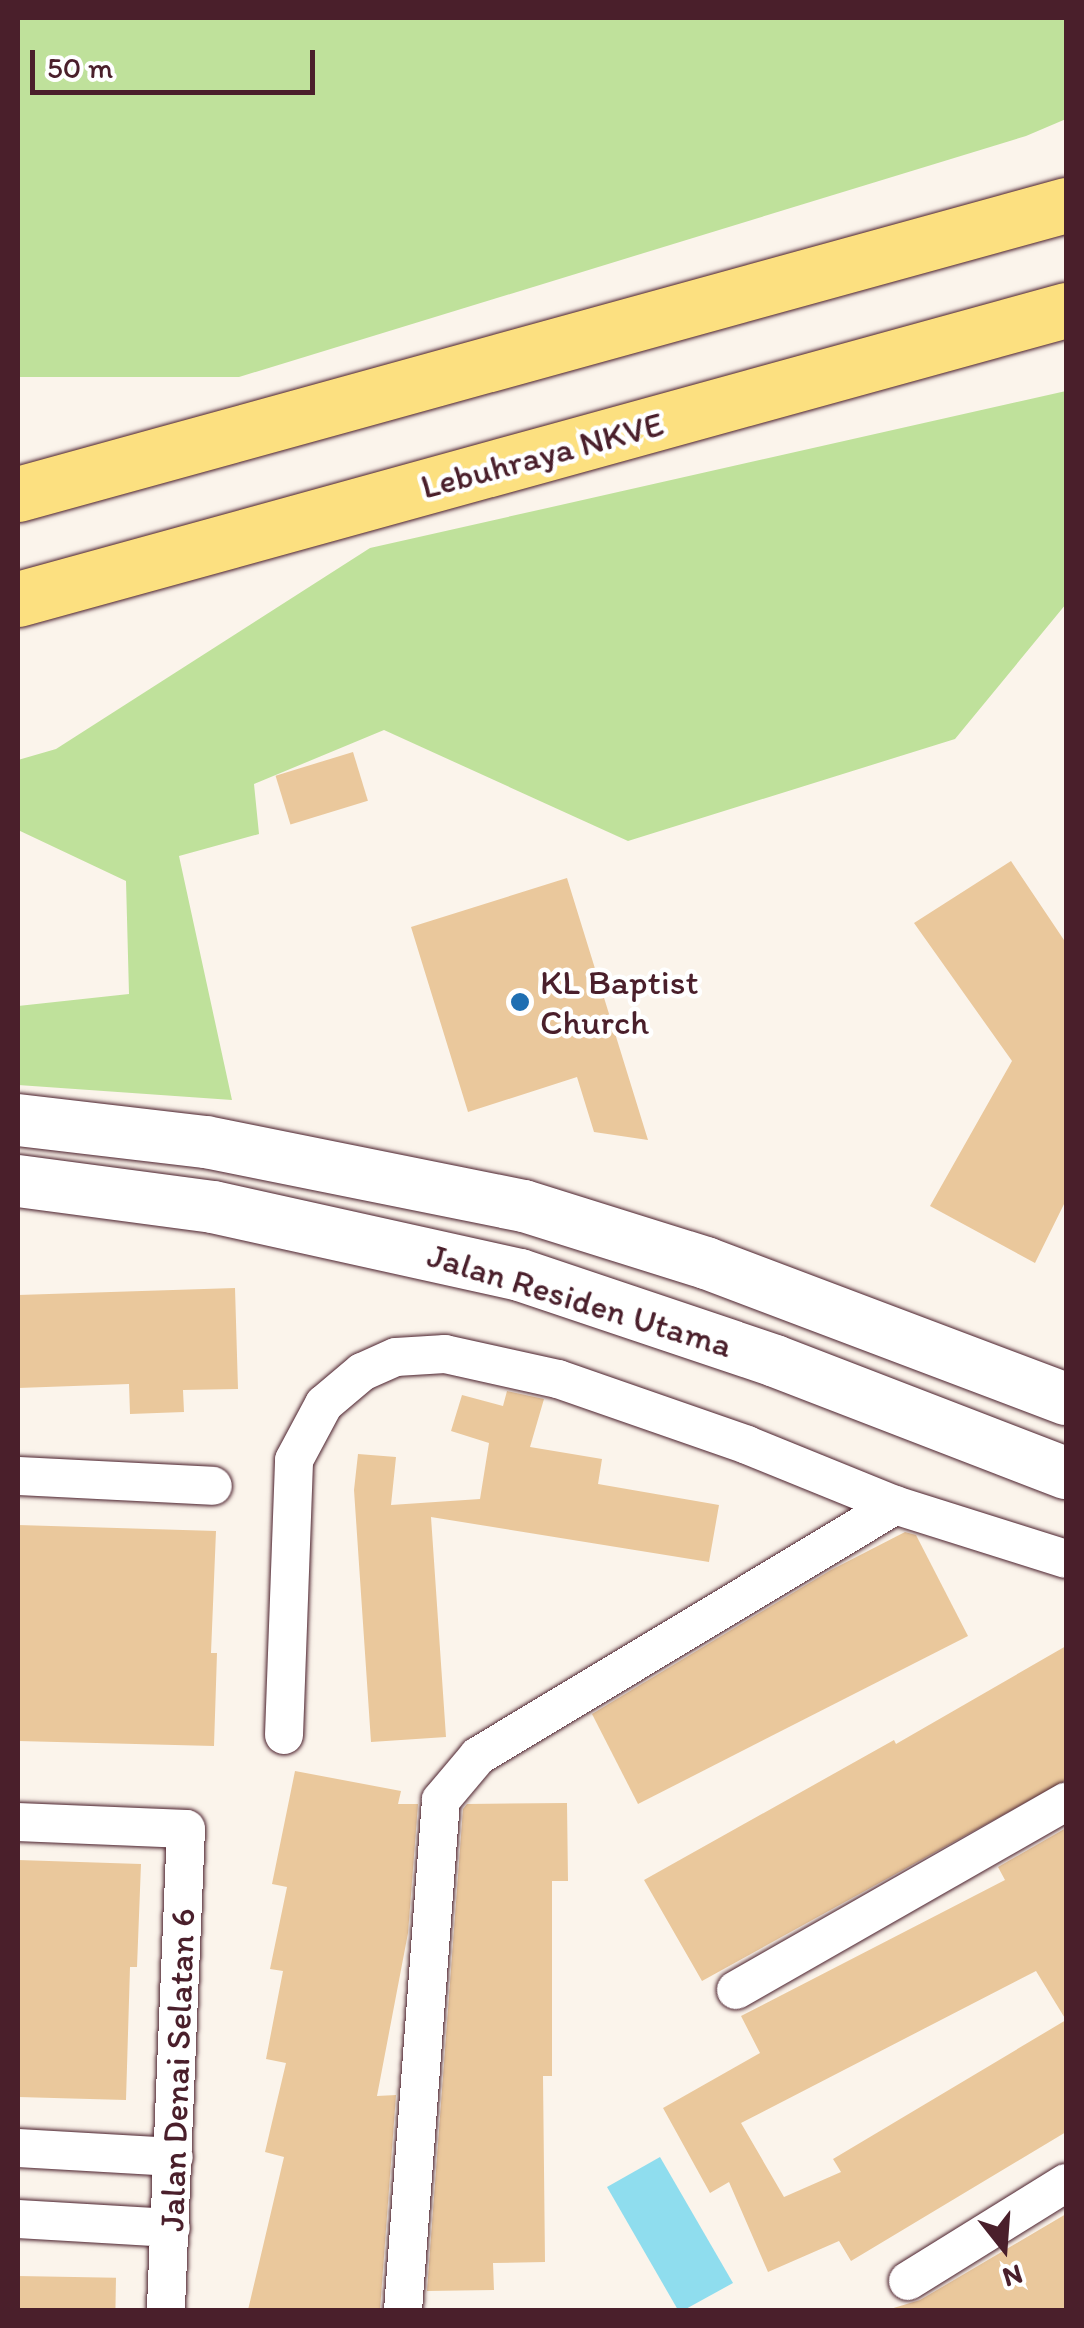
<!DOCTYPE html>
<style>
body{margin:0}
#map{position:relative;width:1084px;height:2328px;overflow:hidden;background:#fbf4eb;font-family:Itim,sans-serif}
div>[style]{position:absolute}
.green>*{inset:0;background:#bfe19b}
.water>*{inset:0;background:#8fddee}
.building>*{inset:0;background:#eac89c;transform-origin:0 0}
.roads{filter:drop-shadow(0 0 2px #4a1f2b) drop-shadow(0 0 2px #4a1f2b)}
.street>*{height:38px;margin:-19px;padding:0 19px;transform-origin:19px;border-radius:19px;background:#fff}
.secondary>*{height:52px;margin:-26px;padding:0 26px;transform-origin:26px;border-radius:26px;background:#fff}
.highway>*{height:55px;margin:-27.5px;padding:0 27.5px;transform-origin:27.5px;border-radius:27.5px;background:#fce080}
.dots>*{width:28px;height:28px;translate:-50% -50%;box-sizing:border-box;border:5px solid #fff;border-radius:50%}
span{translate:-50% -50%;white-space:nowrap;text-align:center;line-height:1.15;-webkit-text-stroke:9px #fff;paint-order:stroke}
.street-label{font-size:35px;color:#4a1f2b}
.poi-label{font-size:35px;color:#4a1f2b}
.left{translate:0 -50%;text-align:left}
.frame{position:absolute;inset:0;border:20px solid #4a1f2b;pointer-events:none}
.north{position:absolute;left:954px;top:2198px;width:100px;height:100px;-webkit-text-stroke:8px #fff;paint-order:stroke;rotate:163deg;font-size:28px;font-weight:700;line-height:40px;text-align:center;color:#4a1f2b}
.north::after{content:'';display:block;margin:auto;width:35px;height:45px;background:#4a1f2b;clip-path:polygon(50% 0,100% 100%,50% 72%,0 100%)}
.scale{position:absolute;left:30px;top:50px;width:285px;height:45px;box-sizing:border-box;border:5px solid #4a1f2b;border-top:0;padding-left:12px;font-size:30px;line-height:35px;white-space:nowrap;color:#4a1f2b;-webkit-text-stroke:8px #fff;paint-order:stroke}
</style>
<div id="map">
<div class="green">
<div style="clip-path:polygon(18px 18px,1066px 18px,1066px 119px,1026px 136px,239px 377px,18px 377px)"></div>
<div style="clip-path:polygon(1066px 391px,1066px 604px,955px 739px,628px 841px,384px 730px,254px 784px,259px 834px,179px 856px,232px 1100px,18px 1085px,18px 1006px,129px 994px,126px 881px,18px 830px,18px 760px,56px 749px,370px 548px)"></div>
</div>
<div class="water">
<div style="clip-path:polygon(660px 2157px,733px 2283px,684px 2310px,678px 2310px,607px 2187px)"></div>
</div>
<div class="building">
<div style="left:353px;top:752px;width:51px;height:81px;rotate:73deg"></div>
<div style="clip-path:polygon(1011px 861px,1066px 943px,1066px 1200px,1035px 1263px,930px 1206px,1012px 1061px,914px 923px)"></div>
<div style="clip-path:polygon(567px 878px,648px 1140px,594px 1132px,577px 1077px,468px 1112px,411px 927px)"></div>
<div style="clip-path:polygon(235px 1288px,238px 1389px,183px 1390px,184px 1412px,130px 1414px,129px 1384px,18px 1388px,18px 1295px)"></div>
<div style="clip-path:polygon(507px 1391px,544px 1399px,530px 1447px,602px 1459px,598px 1484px,719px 1505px,709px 1562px,431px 1517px,446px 1737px,371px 1742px,354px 1490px,358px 1454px,396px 1457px,391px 1505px,480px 1499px,489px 1443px,451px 1431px,462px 1395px,503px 1406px)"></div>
<div style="clip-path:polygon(18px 1525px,216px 1531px,211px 1653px,217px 1653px,214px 1746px,18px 1741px)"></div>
<div style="clip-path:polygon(905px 1532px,916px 1535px,968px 1636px,638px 1804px,592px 1714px,831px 1570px)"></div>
<div style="clip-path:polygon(1066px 1646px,1066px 1780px,702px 1981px,644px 1880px,894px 1740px,896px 1744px)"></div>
<div style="clip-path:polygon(295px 1771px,401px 1791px,398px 1804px,418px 1804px,408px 1933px,377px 2096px,396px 2095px,380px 2310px,248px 2310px,284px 2157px,265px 2152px,286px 2063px,266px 2059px,283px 1971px,270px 1969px,287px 1887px,272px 1884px)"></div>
<div style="clip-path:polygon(567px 1803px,568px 1881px,552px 1881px,552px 2076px,543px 2076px,545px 2262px,493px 2263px,494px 2290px,427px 2291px,463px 1809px,467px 1804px)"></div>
<div style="clip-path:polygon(evenodd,1066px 1828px,1066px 2132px,851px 2261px,839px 2241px,768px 2272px,729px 2182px,710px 2193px,663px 2108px,760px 2053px,741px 2016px,1005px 1880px,998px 1867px,1066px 1828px,1036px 1971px,1066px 2020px,833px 2159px,841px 2172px,784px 2197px,741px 2123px,1036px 1971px)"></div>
<div style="clip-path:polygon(18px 1860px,141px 1864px,137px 1967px,130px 1967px,126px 2100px,18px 2097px)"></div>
<div style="clip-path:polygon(1066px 2214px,1066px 2310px,887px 2310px,920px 2300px)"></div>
<div style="left:18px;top:2276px;width:98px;height:34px;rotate:1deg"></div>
</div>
<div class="roads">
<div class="street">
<div style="left:18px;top:1476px;width:195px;rotate:2.9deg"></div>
<div style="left:284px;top:1735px;width:275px;rotate:-87.9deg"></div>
<div style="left:294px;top:1460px;width:64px;rotate:-61.8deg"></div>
<div style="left:324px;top:1404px;width:50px;rotate:-40.1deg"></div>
<div style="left:362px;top:1372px;width:37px;rotate:-24deg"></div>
<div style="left:396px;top:1357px;width:49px;rotate:-3.5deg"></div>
<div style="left:445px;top:1354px;width:116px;rotate:12.5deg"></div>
<div style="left:558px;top:1379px;width:200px;rotate:19.2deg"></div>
<div style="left:747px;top:1445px;width:160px;rotate:22.1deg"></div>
<div style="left:895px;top:1505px;width:179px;rotate:17.5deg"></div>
<div style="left:18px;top:1822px;width:168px;rotate:2.4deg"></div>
<div style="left:186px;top:1829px;width:481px;rotate:92.4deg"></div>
<div style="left:736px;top:1990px;width:380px;rotate:-29.7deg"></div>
<div style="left:18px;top:2148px;width:156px;rotate:3.3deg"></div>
<div style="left:18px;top:2219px;width:153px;rotate:3.4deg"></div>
<div style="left:908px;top:2281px;width:186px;rotate:-31.8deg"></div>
<div style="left:403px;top:2310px;width:511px;rotate:-85.74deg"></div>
<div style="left:441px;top:1800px;width:57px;rotate:-49.9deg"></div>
<div style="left:478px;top:1756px;width:487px;rotate:-31deg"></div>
</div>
<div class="secondary">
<div style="left:18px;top:1120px;width:189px;rotate:6.7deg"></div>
<div style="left:206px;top:1142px;width:324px;rotate:11.4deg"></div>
<div style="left:524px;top:1206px;width:191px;rotate:17.4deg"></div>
<div style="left:706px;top:1263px;width:385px;rotate:20.7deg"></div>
<div style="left:18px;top:1181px;width:197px;rotate:7.6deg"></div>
<div style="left:213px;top:1207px;width:314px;rotate:12.5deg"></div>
<div style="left:520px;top:1275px;width:269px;rotate:18.6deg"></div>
<div style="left:775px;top:1361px;width:312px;rotate:21.1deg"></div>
</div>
<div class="highway">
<div style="left:18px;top:494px;width:1087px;rotate:-15.42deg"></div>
<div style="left:18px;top:599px;width:1087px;rotate:-15.42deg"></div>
</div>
</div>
<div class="dots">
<div style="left:520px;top:1002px;background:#1f6fb2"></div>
</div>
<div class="street-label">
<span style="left:542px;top:455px;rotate:-15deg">Lebuhraya NKVE</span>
<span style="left:580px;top:1300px;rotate:17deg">Jalan Residen Utama</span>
<span style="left:177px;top:2070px;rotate:-88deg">Jalan Denai Selatan 6</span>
</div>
<div class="poi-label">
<span class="left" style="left:540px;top:1002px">KL Baptist<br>Church</span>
</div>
<div class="frame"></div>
<div class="north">N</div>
<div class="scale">50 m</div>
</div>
